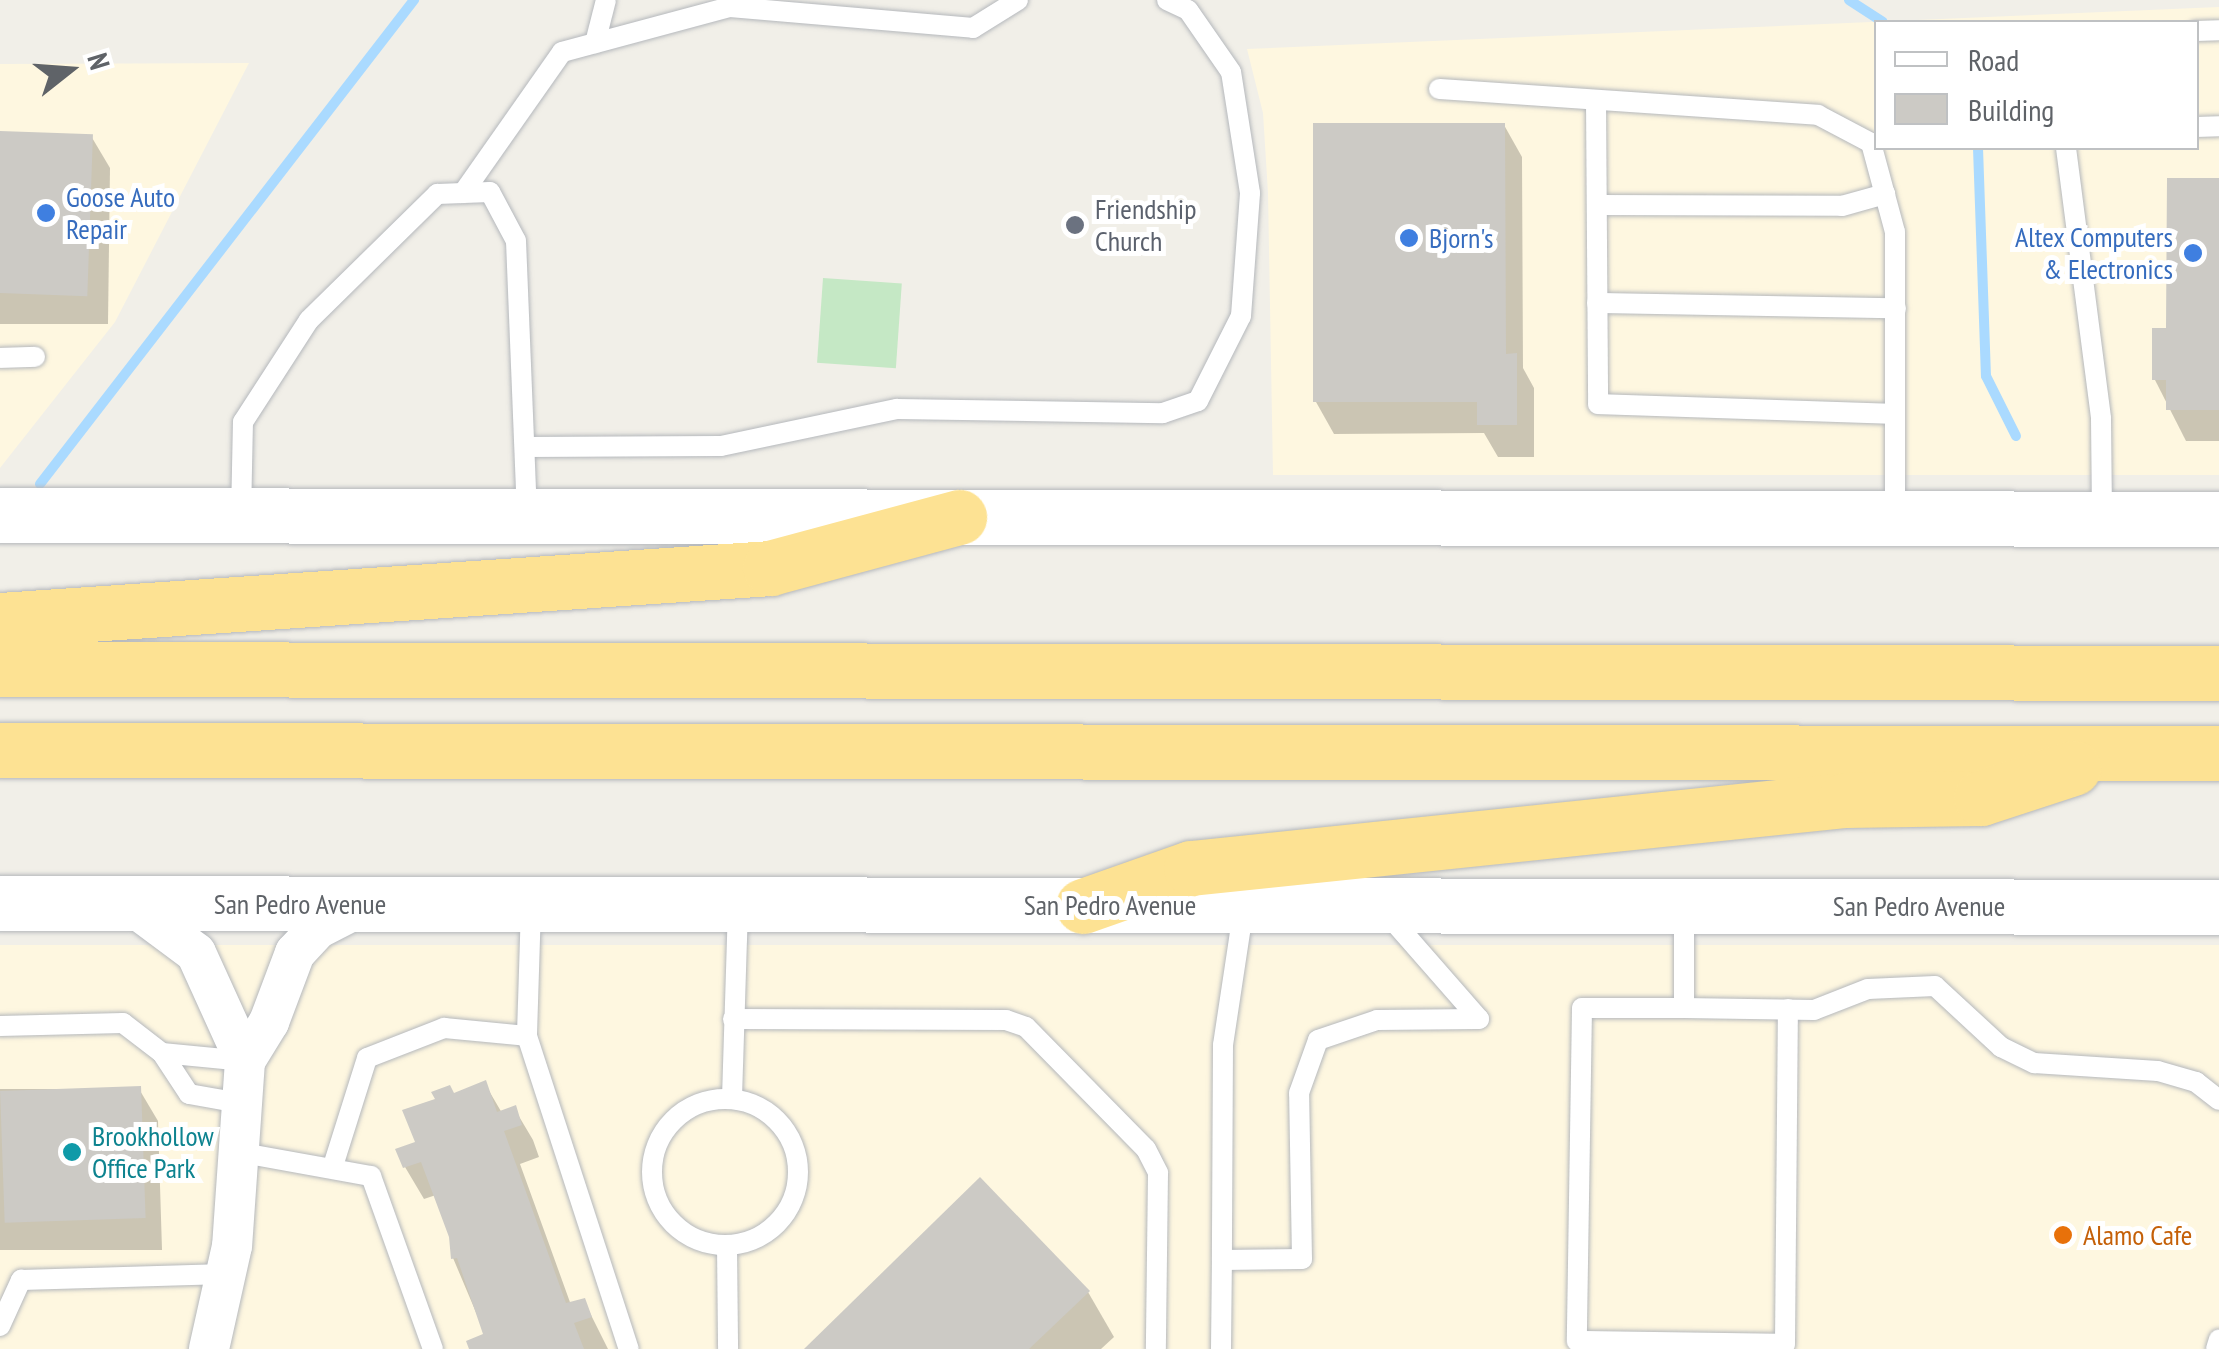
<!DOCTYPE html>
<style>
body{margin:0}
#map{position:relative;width:2219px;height:1349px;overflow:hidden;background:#f1efe8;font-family:"PT Sans Narrow",sans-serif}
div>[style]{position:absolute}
.commercial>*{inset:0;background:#fef7e0;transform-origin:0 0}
.green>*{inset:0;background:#c5e8c5;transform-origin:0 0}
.shadow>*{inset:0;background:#0003}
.stream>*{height:10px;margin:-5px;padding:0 5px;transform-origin:5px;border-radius:5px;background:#aadaff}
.building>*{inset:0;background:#cccac5;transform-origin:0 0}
.roads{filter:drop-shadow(0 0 2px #b5b8bc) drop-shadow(0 0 2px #b5b8bc)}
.lane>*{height:20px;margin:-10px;padding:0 10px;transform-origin:10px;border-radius:10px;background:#fff}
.lane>.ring{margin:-10px;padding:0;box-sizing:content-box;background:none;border:20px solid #fff;border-radius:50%}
.street>*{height:40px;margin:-20px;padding:0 20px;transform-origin:20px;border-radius:20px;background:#fff}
.secondary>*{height:55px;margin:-27.5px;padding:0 27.5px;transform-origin:27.5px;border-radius:27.5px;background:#fff}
.highway>*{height:55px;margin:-27.5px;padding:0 27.5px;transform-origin:27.5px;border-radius:27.5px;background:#fde293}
.dots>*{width:28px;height:28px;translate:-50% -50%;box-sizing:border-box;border:5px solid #fff;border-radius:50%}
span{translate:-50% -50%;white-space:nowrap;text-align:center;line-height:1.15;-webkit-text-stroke:10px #fff;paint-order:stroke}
.shop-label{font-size:28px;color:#366cbe}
.left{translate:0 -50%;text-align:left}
.right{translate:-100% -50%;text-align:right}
.worship-label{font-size:28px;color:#5b616d}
.street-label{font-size:28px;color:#5f6368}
.culture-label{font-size:28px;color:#0d838f}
.food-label{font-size:28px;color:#c56008}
.legend{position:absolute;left:1874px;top:20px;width:325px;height:130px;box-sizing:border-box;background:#fff;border:2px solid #bfc1c3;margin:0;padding:12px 18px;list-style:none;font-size:30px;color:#5f6368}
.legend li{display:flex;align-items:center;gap:20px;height:50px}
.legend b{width:50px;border:2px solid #bfc1c3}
.north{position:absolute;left:20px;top:20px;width:100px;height:100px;-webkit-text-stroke:8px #fff;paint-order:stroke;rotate:73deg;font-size:28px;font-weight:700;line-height:40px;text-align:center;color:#5f6368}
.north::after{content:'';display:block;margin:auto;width:35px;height:45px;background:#5f6368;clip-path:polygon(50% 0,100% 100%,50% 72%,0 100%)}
</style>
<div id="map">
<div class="commercial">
<div style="clip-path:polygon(evenodd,2219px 7px,2219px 475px,1273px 475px,1268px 193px,1263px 113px,1247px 49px,2219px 7px,1876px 22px,2196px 22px,2196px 148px,1876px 148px,1876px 22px)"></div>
<div style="clip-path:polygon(249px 63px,115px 322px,0 468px,0 64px)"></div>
<div style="left:0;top:945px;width:2219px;height:404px"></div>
</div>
<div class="green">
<div style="left:823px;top:278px;width:79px;height:85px;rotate:4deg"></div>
</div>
<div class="shadow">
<div style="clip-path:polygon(1504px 125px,1522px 157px,1523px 368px,1534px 388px,1534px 457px,1498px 457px,1484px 433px,1334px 434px,1316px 402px)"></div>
<div style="clip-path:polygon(0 134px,91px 136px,110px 168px,108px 324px,0 324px)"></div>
<div style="clip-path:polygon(2219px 180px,2219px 441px,2186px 441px,2155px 380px)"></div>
<div style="clip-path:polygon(485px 1084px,502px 1113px,514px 1108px,533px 1140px,539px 1157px,520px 1164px,549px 1244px,571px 1305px,584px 1301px,608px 1349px,471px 1349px,486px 1336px,453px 1258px,452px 1237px,436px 1195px,424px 1199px,405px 1167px,453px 1096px)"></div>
<div style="clip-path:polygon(0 1089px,139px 1089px,158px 1121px,162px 1250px,0 1250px)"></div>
<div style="clip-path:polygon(1088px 1292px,1114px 1337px,1101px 1349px,808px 1349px)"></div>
</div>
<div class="stream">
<div style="left:1849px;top:0;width:40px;rotate:32.9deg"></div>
<div style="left:1978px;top:148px;width:228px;rotate:88deg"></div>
<div style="left:1986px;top:376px;width:67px;rotate:63.4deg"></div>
<div style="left:40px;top:484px;width:612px;rotate:-52.31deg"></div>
</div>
<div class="building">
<div style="clip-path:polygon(1313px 123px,1505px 123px,1506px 354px,1517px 353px,1517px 425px,1477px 425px,1477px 402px,1313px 402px)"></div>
<div style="left:0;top:131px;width:93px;height:162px;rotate:2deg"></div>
<div style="clip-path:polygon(2167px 178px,2219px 178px,2219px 410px,2166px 410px,2166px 380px,2152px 380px,2152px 328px,2166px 328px)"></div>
<div style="clip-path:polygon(486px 1080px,497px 1112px,516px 1105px,522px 1125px,504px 1131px,566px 1303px,585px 1298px,592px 1317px,574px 1323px,584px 1349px,469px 1349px,466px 1341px,483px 1334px,457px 1258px,451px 1259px,449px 1237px,421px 1162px,403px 1168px,395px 1149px,415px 1142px,402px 1110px,435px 1099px,431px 1092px,450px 1085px,454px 1093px)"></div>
<div style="left:141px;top:1086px;width:132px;height:141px;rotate:88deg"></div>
<div style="clip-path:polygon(980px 1177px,1090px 1291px,1029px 1349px,804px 1349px)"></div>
</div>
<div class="roads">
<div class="lane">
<div style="left:2196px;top:31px;width:23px;rotate:-2deg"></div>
<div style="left:595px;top:43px;width:44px;rotate:-75.7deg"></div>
<div style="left:1439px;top:89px;width:380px;rotate:3.9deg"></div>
<div style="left:1818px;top:115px;width:60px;rotate:27.8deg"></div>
<div style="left:1871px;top:143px;width:92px;rotate:74.9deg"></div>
<div style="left:1895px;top:232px;width:284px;rotate:90deg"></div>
<div style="left:1596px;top:100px;width:304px;rotate:89.6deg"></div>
<div style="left:1598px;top:404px;width:297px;rotate:1.9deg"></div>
<div style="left:2196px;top:127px;width:23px;rotate:-2deg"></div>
<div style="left:2066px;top:148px;width:273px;rotate:82.6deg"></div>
<div style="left:2101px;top:419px;width:97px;rotate:89.4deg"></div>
<div style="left:463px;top:193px;width:172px;rotate:-54.9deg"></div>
<div style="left:562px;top:52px;width:174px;rotate:-15deg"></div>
<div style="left:730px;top:7px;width:244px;rotate:4.9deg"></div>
<div style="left:973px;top:28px;width:53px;rotate:-31.9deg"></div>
<div style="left:1597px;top:205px;width:245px;rotate:0.2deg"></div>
<div style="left:1842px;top:206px;width:45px;rotate:-15.6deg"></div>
<div style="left:1597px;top:303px;width:299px;rotate:1deg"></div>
<div style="left:0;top:358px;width:35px;rotate:-2deg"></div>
<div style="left:526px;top:447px;width:195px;rotate:-0.3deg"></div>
<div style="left:721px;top:446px;width:180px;rotate:-11.9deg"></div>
<div style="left:897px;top:409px;width:266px;rotate:0.9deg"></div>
<div style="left:1163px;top:413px;width:37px;rotate:-19deg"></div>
<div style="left:1198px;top:401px;width:95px;rotate:-63.2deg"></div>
<div style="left:1241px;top:316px;width:123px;rotate:-85.8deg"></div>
<div style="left:1250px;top:193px;width:122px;rotate:-98.9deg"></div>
<div style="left:1231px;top:72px;width:75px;rotate:-124.7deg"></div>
<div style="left:1188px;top:10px;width:23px;rotate:-155deg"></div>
<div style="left:241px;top:516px;width:94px;rotate:-88.8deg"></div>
<div style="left:243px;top:422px;width:121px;rotate:-57.1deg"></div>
<div style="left:309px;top:320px;width:180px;rotate:-44.5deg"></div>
<div style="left:437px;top:194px;width:53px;rotate:-2.2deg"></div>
<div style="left:490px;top:192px;width:55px;rotate:62deg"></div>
<div style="left:516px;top:241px;width:273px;rotate:87.7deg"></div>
<div style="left:1244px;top:906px;width:141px;rotate:98.6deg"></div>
<div style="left:1223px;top:1045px;width:215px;rotate:90.3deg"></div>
<div style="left:1222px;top:1260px;width:80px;rotate:-0.7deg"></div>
<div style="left:1302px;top:1259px;width:166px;rotate:-91deg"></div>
<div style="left:1299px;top:1093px;width:56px;rotate:-70.3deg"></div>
<div style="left:1318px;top:1040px;width:62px;rotate:-18.7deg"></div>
<div style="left:1377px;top:1020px;width:102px;rotate:-0.6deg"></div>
<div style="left:1479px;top:1019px;width:138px;rotate:-131.2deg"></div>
<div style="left:531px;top:907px;width:129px;rotate:91.8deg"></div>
<div style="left:527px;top:1036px;width:329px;rotate:72deg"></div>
<div style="left:1684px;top:908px;width:100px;rotate:90deg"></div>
<div style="left:1684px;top:1008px;width:130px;rotate:0.9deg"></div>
<div style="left:1814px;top:1010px;width:58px;rotate:-21.3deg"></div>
<div style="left:1868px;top:989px;width:67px;rotate:-2.6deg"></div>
<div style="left:1935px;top:986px;width:90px;rotate:42.7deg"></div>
<div style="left:2001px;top:1047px;width:37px;rotate:26deg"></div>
<div style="left:2034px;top:1063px;width:124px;rotate:3.7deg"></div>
<div style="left:2158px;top:1071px;width:40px;rotate:16deg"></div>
<div style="left:2196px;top:1082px;width:29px;rotate:38deg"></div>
<div style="left:1684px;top:1008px;width:102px;rotate:180deg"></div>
<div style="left:1582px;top:1008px;width:333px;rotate:90.9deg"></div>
<div style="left:1577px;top:1341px;width:208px;rotate:0.8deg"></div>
<div style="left:1785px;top:1344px;width:335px;rotate:-89.5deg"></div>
<div style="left:733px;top:1019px;width:273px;rotate:0.2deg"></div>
<div style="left:1006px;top:1020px;width:21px;rotate:19deg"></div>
<div style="left:1026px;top:1027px;width:171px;rotate:45.5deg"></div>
<div style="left:1146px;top:1149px;width:27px;rotate:63deg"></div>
<div style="left:1158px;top:1173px;width:176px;rotate:90.7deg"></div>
<div style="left:0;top:1026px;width:123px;rotate:-1.4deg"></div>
<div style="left:123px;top:1023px;width:49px;rotate:37.6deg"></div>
<div style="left:162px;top:1053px;width:49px;rotate:56.6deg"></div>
<div style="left:189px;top:1094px;width:58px;rotate:10deg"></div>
<div style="left:162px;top:1053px;width:83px;rotate:5.5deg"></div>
<div style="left:732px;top:1098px;width:191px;rotate:-88.2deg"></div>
<div class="ring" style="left:652px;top:1099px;width:126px;height:126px"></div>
<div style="left:243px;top:1153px;width:130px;rotate:10.2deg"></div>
<div style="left:371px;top:1176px;width:184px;rotate:70.3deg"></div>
<div style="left:333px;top:1166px;width:113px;rotate:-72.5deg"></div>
<div style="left:367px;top:1058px;width:83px;rotate:-21.3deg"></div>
<div style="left:444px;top:1028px;width:83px;rotate:5.5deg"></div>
<div style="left:727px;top:1246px;width:103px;rotate:89.4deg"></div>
<div style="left:0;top:1326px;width:51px;rotate:-65.5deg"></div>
<div style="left:21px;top:1280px;width:205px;rotate:-1.7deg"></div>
<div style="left:1221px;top:1349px;width:89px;rotate:-89.4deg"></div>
<div style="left:2216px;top:1349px;width:10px;rotate:-73deg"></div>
</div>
<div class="street">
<div style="left:130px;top:904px;width:82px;rotate:36.6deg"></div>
<div style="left:196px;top:953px;width:119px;rotate:65.6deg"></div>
<div style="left:245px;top:1061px;width:185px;rotate:94deg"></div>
<div style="left:232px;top:1246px;width:106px;rotate:102.6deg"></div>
<div style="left:245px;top:1061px;width:46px;rotate:-58.4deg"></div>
<div style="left:269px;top:1022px;width:74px;rotate:-69.4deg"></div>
<div style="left:295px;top:953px;width:33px;rotate:-47deg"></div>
<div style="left:317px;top:929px;width:48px;rotate:-27.1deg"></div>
</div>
<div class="secondary">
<div style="left:0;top:515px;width:2219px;rotate:0.1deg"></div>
<div style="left:0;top:903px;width:2219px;rotate:0.1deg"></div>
</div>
<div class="highway">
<div style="left:0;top:620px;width:772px;rotate:-3.86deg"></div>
<div style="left:770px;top:568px;width:196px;rotate:-15.1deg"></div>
<div style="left:0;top:669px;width:2219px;rotate:0.1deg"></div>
<div style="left:0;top:750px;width:2219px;rotate:0.08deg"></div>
<div style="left:1083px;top:906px;width:114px;rotate:-19.4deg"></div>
<div style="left:1191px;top:868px;width:658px;rotate:-5.94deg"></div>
<div style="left:1845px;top:800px;width:136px;rotate:-0.8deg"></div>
<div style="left:1981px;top:798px;width:97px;rotate:-18.1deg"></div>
</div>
</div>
<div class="dots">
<div style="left:46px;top:213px;background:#3f7fe0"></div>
<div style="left:1075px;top:225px;background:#6b7280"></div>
<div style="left:1409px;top:238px;background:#3f7fe0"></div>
<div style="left:2193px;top:253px;background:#3f7fe0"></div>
<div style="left:72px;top:1152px;background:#0f9aa8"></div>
<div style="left:2063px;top:1235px;background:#e8710a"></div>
</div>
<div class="shop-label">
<span class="left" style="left:66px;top:213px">Goose Auto<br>Repair</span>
<span class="right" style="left:2173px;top:253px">Altex Computers<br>&amp; Electronics</span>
<span class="left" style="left:1429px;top:238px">Bjorn's</span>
</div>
<div class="worship-label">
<span class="left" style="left:1095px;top:225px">Friendship<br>Church</span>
</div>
<div class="street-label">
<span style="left:300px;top:904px">San Pedro Avenue</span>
<span style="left:1110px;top:905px">San Pedro Avenue</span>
<span style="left:1919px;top:906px">San Pedro Avenue</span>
</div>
<div class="culture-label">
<span class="left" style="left:92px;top:1152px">Brookhollow<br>Office Park</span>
</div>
<div class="food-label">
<span class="left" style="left:2083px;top:1235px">Alamo Cafe</span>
</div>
<ul class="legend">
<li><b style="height:12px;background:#fff"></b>Road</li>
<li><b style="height:28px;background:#cccac5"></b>Building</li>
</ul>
<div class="north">N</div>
</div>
